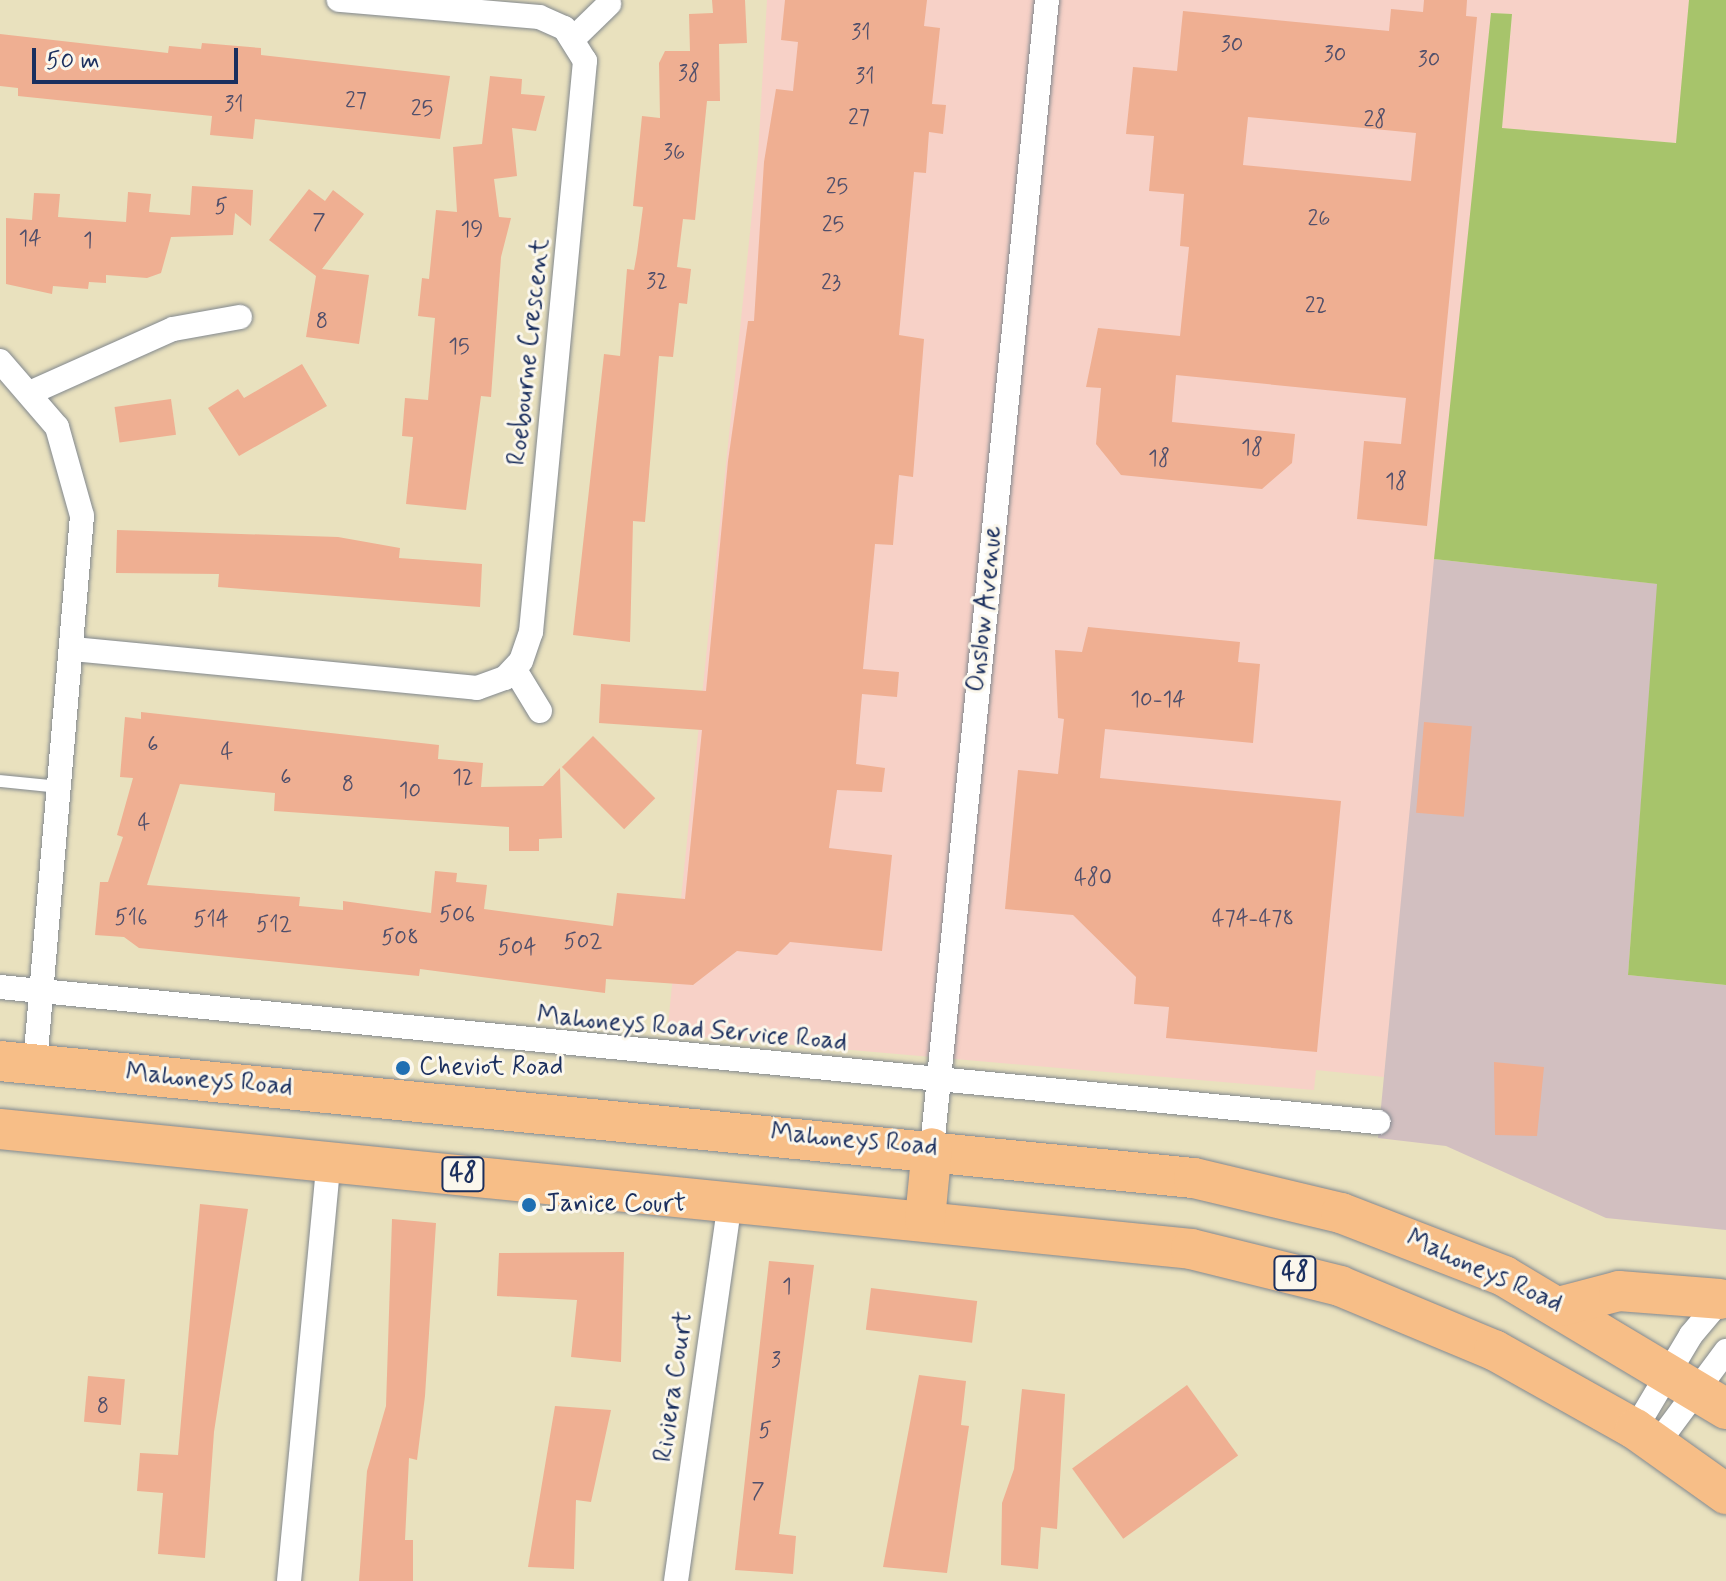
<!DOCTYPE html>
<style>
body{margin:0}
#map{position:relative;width:1726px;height:1581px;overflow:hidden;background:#e9e1be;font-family:Mynerve,sans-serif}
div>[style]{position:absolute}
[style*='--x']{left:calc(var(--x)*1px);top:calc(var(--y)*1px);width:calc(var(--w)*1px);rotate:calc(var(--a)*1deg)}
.built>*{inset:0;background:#f7d1c7}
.industrial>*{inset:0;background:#d2bfc0}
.green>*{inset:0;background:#a7c46b}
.building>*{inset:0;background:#efaf92;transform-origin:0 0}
.roads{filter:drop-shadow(0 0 2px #82888e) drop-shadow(0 0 2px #82888e)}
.service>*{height:12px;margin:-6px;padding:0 6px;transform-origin:6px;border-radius:6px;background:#fff}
.minor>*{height:24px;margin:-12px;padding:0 12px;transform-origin:12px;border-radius:12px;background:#fff}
.primary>*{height:40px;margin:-20px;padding:0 20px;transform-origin:20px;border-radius:20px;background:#f7be87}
.dots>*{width:22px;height:22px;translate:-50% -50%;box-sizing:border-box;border:4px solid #fbf7ec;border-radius:50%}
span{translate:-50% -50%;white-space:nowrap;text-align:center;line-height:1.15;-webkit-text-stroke:6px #fbf7ec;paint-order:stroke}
.number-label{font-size:22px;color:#504f6b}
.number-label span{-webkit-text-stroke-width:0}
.shield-label span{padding:2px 6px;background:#fbf7ec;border:2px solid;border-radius:6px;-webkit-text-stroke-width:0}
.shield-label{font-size:24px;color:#1b2f5e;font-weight:700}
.street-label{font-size:26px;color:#1b2f5e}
.poi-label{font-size:26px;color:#1b2f5e}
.left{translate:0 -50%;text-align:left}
.scale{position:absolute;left:32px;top:48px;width:206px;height:36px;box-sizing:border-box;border:4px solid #1b2f5e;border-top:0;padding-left:10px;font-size:24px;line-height:28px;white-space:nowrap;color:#1b2f5e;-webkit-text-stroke:6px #fbf7ec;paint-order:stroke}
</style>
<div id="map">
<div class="built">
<i style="clip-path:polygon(767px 0,1689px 0,1677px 143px,1502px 128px,1512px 14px,1491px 13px,1384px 1077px,1316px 1070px,1314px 1090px,667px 1034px,758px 155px)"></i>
</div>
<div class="industrial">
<i style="clip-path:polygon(1434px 559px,1658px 584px,1628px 975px,1726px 985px,1726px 1230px,1606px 1218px,1446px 1146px,1378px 1138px)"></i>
</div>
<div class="green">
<i style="clip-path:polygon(1689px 0,1726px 0,1726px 985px,1628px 975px,1657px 584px,1434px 559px,1491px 13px,1512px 14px,1502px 128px,1676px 143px)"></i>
</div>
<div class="building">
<i style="clip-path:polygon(712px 0,745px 0,747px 43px,719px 44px,720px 101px,707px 101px,695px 220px,683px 219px,677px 267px,691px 269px,687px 304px,679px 303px,673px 357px,659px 356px,645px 522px,633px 521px,630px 642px,573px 635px,604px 354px,620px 356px,627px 269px,634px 270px,637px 253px,643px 207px,633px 206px,642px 116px,660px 118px,659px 63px,665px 51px,690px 51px,689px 14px,713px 13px)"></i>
<i style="clip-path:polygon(785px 0,927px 0,924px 26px,940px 28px,932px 104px,946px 105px,943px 134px,929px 132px,926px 173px,914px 172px,899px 335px,924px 339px,913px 477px,899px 475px,893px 545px,875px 544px,863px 669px,899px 672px,897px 697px,862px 694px,856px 764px,885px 768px,882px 792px,837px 790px,829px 848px,892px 855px,882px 951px,790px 942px,777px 955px,737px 951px,693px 985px,606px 979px,605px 993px,420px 969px,419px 976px,139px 948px,124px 937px,95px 935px,100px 882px,108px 882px,123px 837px,117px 835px,133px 778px,120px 777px,125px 717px,141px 719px,141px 712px,439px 745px,438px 759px,483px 763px,481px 787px,543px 786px,560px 768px,562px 838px,539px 839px,539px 851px,509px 851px,509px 827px,274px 811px,275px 793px,180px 784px,147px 885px,300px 897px,299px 906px,343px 910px,343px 901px,431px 913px,435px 871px,457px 873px,456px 882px,487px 885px,484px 909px,613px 926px,617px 893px,685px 899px,702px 730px,599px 723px,601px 684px,706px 691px,728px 461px,748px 321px,754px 321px,764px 162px,776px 89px,793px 91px,798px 42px,781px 40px)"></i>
<i style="clip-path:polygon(evenodd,1424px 0,1467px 0,1466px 16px,1477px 17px,1427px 526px,1357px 519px,1364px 441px,1401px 444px,1406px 398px,1176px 375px,1172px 422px,1295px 434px,1292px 463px,1262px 489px,1121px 475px,1096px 444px,1101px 388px,1086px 387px,1098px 328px,1180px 336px,1189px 247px,1180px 246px,1184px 194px,1149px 191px,1154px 136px,1126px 134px,1133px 67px,1177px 71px,1183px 11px,1389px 31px,1391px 9px,1423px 12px,1424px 0,1248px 117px,1416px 133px,1411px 181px,1243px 165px,1248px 117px)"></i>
<i style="clip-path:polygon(0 34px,168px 53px,169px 46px,201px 49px,202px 43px,261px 48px,261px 55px,450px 76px,440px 139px,255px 119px,253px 139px,210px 135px,212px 116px,18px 96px,18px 88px,0 86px)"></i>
<i style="clip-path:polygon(490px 76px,522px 79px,521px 94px,545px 96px,536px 131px,512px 128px,517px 176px,494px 179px,499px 217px,511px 218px,501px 257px,491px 397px,481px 396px,466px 510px,406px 504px,413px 437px,402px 436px,405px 398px,428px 400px,435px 318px,418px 316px,422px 278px,429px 279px,436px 210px,457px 212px,453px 147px,482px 144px)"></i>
<i style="clip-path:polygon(192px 186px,253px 190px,251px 226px,235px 213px,233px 235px,171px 237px,161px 273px,147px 278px,106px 275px,106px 283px,89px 282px,88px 289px,53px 286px,52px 294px,6px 284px,6px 218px,32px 220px,34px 193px,60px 194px,58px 217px,126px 222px,128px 192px,151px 194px,149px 212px,190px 215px)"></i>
<i style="clip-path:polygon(309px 189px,325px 201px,333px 190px,364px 214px,322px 269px,369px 275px,359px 344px,306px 337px,316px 276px,269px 240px)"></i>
<i style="clip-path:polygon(302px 364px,327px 406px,239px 456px,208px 408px,238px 389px,244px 398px)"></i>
<i style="left:171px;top:399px;width:36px;height:57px;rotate:82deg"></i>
<i style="clip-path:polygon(117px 530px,338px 537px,400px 548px,399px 558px,482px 564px,480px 607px,218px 587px,219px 574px,116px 573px)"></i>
<i style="clip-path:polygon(1088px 627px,1240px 642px,1238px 662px,1260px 664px,1253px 743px,1105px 729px,1100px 778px,1341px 801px,1317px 1052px,1166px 1038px,1169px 1007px,1134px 1004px,1136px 977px,1073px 915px,1005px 909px,1018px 770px,1058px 774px,1064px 719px,1058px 718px,1055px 650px,1082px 652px)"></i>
<i style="left:1424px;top:722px;width:48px;height:91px;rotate:5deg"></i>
<i style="left:593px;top:736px;width:88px;height:44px;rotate:45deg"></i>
<i style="clip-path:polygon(1494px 1062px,1544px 1067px,1537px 1136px,1495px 1135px)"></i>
<i style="clip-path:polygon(200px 1204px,248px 1209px,214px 1432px,205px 1558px,158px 1554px,163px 1493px,137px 1491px,140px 1453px,178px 1455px)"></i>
<i style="clip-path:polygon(392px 1219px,436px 1223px,425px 1396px,417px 1460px,409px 1458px,405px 1540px,413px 1540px,413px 1581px,359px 1581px,367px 1471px,386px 1406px)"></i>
<i style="clip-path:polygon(624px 1252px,621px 1362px,571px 1357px,577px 1300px,497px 1296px,499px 1253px)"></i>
<i style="clip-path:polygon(769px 1261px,814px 1265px,779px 1534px,796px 1536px,793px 1574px,735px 1570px)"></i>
<i style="left:871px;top:1288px;width:107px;height:42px;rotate:7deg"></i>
<i style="clip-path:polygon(919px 1375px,966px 1381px,961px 1425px,969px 1426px,947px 1573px,883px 1567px)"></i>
<i style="left:88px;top:1376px;width:37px;height:46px;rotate:5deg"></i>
<i style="left:1187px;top:1385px;width:87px;height:142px;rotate:54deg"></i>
<i style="clip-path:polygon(1022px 1389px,1065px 1394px,1057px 1529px,1041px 1527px,1038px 1569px,1001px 1565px,1002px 1503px,1014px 1469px)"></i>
<i style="clip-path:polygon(555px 1406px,611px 1410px,591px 1502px,576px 1500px,574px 1569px,528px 1567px)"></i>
</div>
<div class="roads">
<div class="service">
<i style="--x:0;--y:781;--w:59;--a:5.8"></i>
</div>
<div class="minor">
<i style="--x:574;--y:38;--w:49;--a:-44.2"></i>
<i style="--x:0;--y:361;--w:87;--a:49.2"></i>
<i style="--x:57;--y:427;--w:92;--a:74.3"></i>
<i style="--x:82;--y:516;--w:550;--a:94.9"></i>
<i style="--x:32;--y:392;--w:154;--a:-24.1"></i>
<i style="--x:173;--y:329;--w:68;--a:-10.2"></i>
<i style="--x:73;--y:649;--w:406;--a:5.5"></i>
<i style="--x:477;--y:688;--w:30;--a:-20"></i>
<i style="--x:505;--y:678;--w:23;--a:-47"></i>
<i style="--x:521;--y:661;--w:31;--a:-71"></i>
<i style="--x:531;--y:632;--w:574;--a:-84.6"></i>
<i style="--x:585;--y:61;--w:39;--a:-122"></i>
<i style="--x:564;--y:28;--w:27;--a:-156"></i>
<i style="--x:539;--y:17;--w:201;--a:-175.1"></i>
<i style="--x:515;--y:670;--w:48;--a:58.6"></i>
<i style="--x:0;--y:987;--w:1385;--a:5.6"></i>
<i style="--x:932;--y:1148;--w:1154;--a:-84.28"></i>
<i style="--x:1635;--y:1429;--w:109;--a:-59.2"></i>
<i style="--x:1691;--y:1335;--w:51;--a:-49.8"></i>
<i style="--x:1657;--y:1444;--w:116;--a:-53.4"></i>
<i style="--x:289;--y:1581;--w:422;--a:-84.6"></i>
<i style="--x:676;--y:1581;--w:385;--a:-81.9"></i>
</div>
<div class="primary">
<i style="--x:0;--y:1061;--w:1200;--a:5.6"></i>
<i style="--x:1194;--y:1178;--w:151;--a:13.4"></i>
<i style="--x:1341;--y:1213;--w:175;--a:21.1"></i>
<i style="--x:1504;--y:1276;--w:259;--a:30.9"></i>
<i style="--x:0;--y:1129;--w:1197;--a:5.75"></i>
<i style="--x:1191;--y:1249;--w:154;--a:13.9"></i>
<i style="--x:1340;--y:1286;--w:167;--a:22.6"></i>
<i style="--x:1494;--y:1350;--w:162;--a:29.3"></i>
<i style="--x:1635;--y:1429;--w:112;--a:35.5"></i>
<i style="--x:925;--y:1219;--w:71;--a:-84.4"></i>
<i style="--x:1562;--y:1306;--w:59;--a:-14.7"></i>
<i style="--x:1619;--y:1291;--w:101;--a:4.5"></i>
</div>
</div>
<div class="dots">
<i style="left:403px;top:1068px;background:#1f6fb2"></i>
<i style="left:529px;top:1205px;background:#1f6fb2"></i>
</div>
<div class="number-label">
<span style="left:861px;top:34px">31</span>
<span style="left:1232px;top:46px">30</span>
<span style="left:1335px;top:56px">30</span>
<span style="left:1429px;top:61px">30</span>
<span style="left:689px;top:75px">38</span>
<span style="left:865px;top:78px">31</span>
<span style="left:356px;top:102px">27</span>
<span style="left:234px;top:106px">31</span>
<span style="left:422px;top:110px">25</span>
<span style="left:859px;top:119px">27</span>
<span style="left:1375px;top:121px">28</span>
<span style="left:674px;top:154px">36</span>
<span style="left:837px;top:188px">25</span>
<span style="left:221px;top:208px">5</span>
<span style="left:1319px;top:220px">26</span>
<span style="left:319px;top:224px">7</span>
<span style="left:833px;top:226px">25</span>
<span style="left:472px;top:231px">19</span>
<span style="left:30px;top:240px">14</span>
<span style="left:88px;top:242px">1</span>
<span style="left:657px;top:283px">32</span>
<span style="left:831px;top:284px">23</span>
<span style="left:1316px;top:307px">22</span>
<span style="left:322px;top:323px">8</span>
<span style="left:459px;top:348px">15</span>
<span style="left:1252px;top:449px">18</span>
<span style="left:1159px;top:460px">18</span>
<span style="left:1396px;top:483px">18</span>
<span style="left:1158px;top:701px">10-14</span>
<span style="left:153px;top:746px">6</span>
<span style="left:227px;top:753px">4</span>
<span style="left:286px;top:779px">6</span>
<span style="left:463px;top:779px">12</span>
<span style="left:348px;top:786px">8</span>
<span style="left:410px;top:792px">10</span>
<span style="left:144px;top:824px">4</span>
<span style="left:1093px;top:879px">480</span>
<span style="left:457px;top:916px">506</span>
<span style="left:131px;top:919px">516</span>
<span style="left:1253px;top:920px">474-478</span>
<span style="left:211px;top:921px">514</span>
<span style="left:274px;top:926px">512</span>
<span style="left:400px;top:939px">508</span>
<span style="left:583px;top:943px">502</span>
<span style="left:517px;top:949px">504</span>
<span style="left:787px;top:1288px">1</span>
<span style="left:776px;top:1362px">3</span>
<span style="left:103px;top:1408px">8</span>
<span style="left:765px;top:1432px">5</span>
<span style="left:758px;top:1493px">7</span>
</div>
<div class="shield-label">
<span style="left:463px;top:1174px">48</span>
<span style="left:1295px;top:1273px">48</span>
</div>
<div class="street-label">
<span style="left:530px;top:352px;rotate:-84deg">Roebourne Crescent</span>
<span style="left:986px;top:609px;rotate:-84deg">Onslow Avenue</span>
<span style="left:692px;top:1030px;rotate:5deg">Mahoneys Road Service Road</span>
<span style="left:209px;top:1081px;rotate:5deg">Mahoneys Road</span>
<span style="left:854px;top:1141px;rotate:5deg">Mahoneys Road</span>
<span style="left:1484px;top:1272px;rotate:24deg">Mahoneys Road</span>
<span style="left:675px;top:1387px;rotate:-82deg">Riviera Court</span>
</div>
<div class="poi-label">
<span class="left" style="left:419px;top:1068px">Cheviot Road</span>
<span class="left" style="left:545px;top:1205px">Janice Court</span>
</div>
<div class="scale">50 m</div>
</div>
